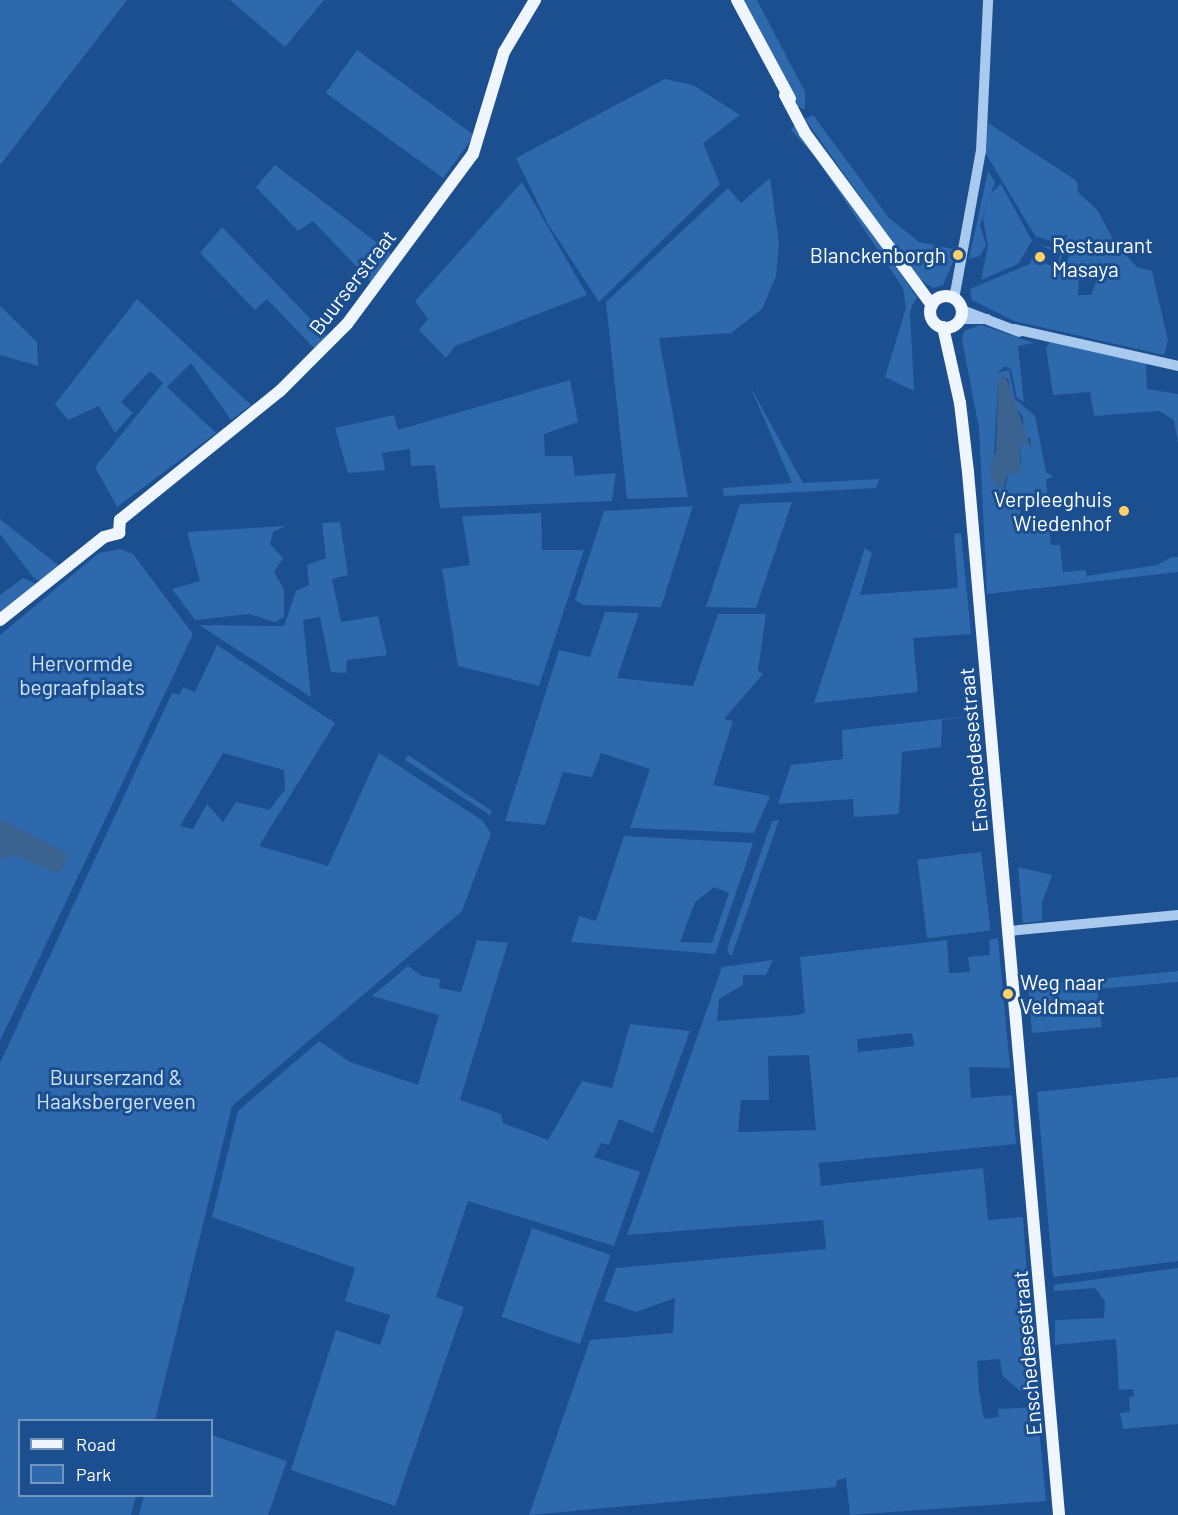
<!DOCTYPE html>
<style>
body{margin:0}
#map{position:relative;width:1178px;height:1515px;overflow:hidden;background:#1b4f8f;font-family:Barlow,sans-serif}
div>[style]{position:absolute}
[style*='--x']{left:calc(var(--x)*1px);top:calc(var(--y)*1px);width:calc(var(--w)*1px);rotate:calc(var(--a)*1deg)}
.green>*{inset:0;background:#2e69ad;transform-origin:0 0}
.water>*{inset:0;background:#3c6290}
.minor>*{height:10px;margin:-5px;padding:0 5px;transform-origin:5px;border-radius:5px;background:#a9c9ee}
.major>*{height:12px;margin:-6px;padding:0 6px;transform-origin:6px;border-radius:6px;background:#f0f6ff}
.major>.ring{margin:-6px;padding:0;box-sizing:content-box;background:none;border:12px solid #f0f6ff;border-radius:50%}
.dots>*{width:16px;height:16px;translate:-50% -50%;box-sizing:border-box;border:3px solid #1b4f8f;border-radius:50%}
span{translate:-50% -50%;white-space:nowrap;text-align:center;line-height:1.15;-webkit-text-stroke:6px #1b4f8f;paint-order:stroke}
.poi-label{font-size:21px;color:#fff}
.left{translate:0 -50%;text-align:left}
.right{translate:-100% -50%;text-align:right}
.street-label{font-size:21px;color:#fff}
.park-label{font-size:21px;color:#cfe3fa}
.legend{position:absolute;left:18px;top:1419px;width:195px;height:78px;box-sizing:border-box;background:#1b4f8f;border:2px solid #7695bc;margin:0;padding:8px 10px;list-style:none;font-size:18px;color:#fff}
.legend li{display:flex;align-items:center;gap:12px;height:30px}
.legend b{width:30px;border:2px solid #7695bc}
</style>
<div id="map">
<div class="green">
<i style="clip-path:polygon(0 0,127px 0,0 165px)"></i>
<i style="clip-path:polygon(230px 0,324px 0,285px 47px)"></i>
<i style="clip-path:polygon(741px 0,757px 0,805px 92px,805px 109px,798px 107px)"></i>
<i style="left:357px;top:50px;width:145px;height:53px;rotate:36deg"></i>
<i style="clip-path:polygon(665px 79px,693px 85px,740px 115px,703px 143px,720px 184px,599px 302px,548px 224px,516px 158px)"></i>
<i style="clip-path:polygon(813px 115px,889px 218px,919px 242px,958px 250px,943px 285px,933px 288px,918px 278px,805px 119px)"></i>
<i style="clip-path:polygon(988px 123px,1077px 181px,1078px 192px,1098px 211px,1116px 245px,1137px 267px,1152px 271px,1168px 341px,1164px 355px,1014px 321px,972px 300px,970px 289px,1030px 264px,1032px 258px,1057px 268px,1060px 254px,1038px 244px,1064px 251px,1054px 277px,1062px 271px,1079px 278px,1078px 295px,1091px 295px,1097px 280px,1083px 269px,1080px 273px,1064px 267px,1073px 248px,1064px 244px,1067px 234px,1055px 242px,1035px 236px,986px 154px)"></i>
<i style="clip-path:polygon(795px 124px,917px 297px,910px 310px,914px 391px,885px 377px,906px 308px,903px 288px,817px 159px,791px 130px)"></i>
<i style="clip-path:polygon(275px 165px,392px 254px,371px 282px,313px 221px,298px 231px,256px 187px)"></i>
<i style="clip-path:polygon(988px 171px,995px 182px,980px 225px,986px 245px,980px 256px,969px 259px)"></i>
<i style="clip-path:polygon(770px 178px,779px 243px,776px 276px,762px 309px,731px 333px,659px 338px,688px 497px,627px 499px,606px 302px,728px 188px,741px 203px)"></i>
<i style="clip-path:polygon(522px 182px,587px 295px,455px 346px,446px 358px,419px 330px,428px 319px,415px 301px)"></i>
<i style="clip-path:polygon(1001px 184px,1032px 241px,1018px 264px,981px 280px,988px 246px,983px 219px,990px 194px)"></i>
<i style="clip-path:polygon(222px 227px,326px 335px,315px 349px,267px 299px,255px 310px,200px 253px)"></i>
<i style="clip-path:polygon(137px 299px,251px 405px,231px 420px,191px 363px,167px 387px,216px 433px,117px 507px,95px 467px,163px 383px,150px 371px,121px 402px,133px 413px,115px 433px,99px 406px,68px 420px,55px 404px)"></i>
<i style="clip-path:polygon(0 306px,37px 342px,38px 366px,0 355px)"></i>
<i style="clip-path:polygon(evenodd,981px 325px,1034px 343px,1018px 346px,1024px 402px,1017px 398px,1011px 369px,1005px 366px,997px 373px,1009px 370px,1015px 399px,1035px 416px,1046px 472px,1054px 477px,1046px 479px,1048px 500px,1020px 504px,1022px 528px,1049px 525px,1051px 545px,1060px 545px,1063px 572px,1085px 570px,1087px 576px,1157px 565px,1172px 557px,1178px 557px,1178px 572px,987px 594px,979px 428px,962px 340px,964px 331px,981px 325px,1008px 378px,1013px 404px,1023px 417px,1024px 438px,1030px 438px,1031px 447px,1020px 442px,1021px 465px,1009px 472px,1005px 489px,994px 454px,998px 382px,1008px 378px)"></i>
<i style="clip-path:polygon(1050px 342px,1146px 363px,1147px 389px,1178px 394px,1178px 444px,1174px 420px,1159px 411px,1094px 416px,1090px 392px,1053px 395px,1046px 348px)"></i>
<i style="clip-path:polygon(570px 380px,578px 422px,544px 434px,545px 456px,572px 456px,575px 476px,616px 473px,612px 501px,440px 508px,435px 465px,411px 466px,410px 449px,382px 453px,385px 470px,348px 473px,335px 428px,394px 415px,398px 430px)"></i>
<i style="clip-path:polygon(749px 384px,803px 483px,879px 479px,876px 488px,724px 496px,723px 488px,792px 483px)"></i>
<i style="clip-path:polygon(792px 502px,756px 608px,706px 607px,740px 504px)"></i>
<i style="clip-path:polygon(693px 506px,661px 607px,583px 605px,575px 600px,604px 511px)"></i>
<i style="clip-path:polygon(541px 513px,542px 550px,584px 550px,539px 686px,458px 666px,442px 569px,470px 565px,462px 516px)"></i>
<i style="clip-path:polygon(0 519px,59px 566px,40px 581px,33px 577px,0 534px)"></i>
<i style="clip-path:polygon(340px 522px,348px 575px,332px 579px,341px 622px,378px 616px,387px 655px,347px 660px,346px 673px,331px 672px,320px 617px,303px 620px,311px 697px,199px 625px,284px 626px,296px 591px,309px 585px,307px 565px,326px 558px,322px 523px)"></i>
<i style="clip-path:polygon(286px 526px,273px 532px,270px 544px,283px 558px,274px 572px,284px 589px,284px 617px,275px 622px,249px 614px,195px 620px,172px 589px,200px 581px,187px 532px)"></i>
<i style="clip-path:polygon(961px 533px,971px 634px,913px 638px,918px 692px,814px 703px,865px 548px,872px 553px,860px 595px,958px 588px,954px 534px)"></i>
<i style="clip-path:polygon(120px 549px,133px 554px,193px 634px,0 1041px,0 635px,99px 553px)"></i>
<i style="clip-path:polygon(23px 578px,36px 584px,0 614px,0 595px)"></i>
<i style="clip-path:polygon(605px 612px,639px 613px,617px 678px,693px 686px,718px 614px,766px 614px,758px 671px,763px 674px,724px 719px,733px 721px,713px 785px,770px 796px,754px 833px,630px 828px,650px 769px,601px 753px,592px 777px,563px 772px,545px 825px,505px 821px,559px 650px,590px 657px)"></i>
<i style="clip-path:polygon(evenodd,217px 645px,335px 723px,259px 846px,328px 866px,379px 753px,483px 821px,491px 834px,462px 911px,232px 1106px,155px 1420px,20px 1420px,20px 1496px,136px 1496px,131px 1515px,0 1515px,0 1063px,172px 693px,179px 695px,183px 687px,195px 692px,217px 645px,223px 753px,284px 770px,285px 790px,269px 810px,236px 802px,223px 822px,207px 804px,193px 829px,180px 826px,223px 753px)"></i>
<i style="clip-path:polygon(978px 715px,942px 720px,941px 747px,902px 752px,899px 814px,854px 817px,853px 799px,778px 804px,791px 765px,843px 759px,842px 730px)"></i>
<i style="clip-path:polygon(408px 755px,492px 811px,490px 815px,405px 760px)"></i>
<i style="clip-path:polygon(779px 820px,732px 955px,730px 955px,727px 949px,772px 821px)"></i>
<i style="clip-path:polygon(evenodd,624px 836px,753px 843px,715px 954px,571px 942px,579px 916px,596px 921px,624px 836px,714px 887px,729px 893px,712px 943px,680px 942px,695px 902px,714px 887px)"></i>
<i style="left:981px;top:852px;width:79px;height:64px;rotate:83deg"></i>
<i style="clip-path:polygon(1018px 867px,1052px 875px,1042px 903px,1042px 921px,1023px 923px)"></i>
<i style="clip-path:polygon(evenodd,998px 938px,1010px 1068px,969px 1067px,971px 1098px,1012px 1095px,1016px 1144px,819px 1163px,821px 1186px,983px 1168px,988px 1220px,1023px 1217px,1035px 1390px,1020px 1391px,1002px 1375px,1000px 1359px,977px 1361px,979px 1391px,984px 1419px,999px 1417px,998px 1409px,1037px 1407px,1046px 1501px,850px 1515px,846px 1478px,837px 1480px,836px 1487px,529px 1515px,590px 1340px,673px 1333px,675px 1298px,636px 1312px,604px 1301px,616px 1268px,826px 1249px,823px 1220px,627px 1235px,722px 967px,773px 960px,766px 975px,743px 975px,743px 985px,719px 999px,717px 1021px,797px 1015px,805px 1013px,800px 957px,947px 940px,949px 973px,970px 972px,968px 957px,990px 955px,989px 940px,998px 938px,912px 1033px,914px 1046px,858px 1052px,857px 1039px,912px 1033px,998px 938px,809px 1055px,816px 1130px,738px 1132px,741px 1100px,769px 1100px,768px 1056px,809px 1055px)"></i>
<i style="clip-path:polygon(477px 940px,508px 943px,460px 1100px,501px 1114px,503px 1123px,548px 1140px,582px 1081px,612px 1088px,630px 1024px,690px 1031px,653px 1133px,619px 1119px,609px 1145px,601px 1143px,594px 1157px,640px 1172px,614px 1246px,468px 1201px,436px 1297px,464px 1307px,395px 1506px,291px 1470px,336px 1330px,380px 1345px,390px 1315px,345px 1301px,355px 1268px,212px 1217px,238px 1111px,319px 1041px,350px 1062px,418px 1085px,439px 1015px,372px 996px,408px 966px,422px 976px,440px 979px,439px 988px,461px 992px)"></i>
<i style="clip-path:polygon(1178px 971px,1178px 982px,1097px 989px,1102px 1027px,1032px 1033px,1028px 986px)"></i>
<i style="clip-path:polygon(1178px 1077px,1178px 1261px,1053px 1277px,1037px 1092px)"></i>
<i style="left:532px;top:1228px;width:83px;height:94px;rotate:19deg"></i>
<i style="clip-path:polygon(1178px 1268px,1178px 1424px,1123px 1429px,1120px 1413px,1130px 1412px,1129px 1397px,1134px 1396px,1133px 1389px,1119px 1390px,1116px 1339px,1055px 1345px,1055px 1320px,1104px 1318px,1105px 1301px,1095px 1288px,1054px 1291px,1054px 1285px)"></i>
<i style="clip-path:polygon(212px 1435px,287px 1461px,268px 1515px,139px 1515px,144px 1496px,212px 1496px)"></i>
</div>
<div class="water">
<i style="clip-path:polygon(1004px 372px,1031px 448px,1020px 442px,1020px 474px,1009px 472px,1002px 490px,991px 480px,990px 465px,996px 451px,998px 382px)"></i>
<i style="clip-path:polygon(0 819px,69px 854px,59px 874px,12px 854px,0 862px)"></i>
</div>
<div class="minor">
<i style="--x:954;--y:299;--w:150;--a:-79.7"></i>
<i style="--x:981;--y:151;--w:151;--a:-87.3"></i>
<i style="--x:962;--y:310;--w:61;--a:21.1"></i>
<i style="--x:960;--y:319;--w:27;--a:0"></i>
<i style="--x:1014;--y:329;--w:168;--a:12.7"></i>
<i style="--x:1009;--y:931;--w:170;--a:-5.4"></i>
</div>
<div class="major">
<i style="--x:737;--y:0;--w:112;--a:61.8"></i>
<i style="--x:785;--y:95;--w:43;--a:62.2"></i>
<i style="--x:805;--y:133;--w:214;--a:53.6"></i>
<i class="ring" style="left:930px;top:296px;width:20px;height:20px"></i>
<i style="--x:943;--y:327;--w:78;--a:77.4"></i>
<i style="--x:960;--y:403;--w:69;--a:83.4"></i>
<i style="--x:968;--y:472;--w:1047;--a:85.01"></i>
<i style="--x:0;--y:620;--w:133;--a:-38.6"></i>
<i style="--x:104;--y:537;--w:16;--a:-15"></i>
<i style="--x:119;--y:533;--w:13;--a:-86"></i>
<i style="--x:120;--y:520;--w:206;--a:-38.9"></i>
<i style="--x:280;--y:391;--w:95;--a:-45"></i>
<i style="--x:347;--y:324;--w:212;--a:-53.5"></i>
<i style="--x:473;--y:154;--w:107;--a:-73.1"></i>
<i style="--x:504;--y:52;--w:61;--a:-59.2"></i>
</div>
<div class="dots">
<i style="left:958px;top:255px;background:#ffd166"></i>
<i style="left:1040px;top:257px;background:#ffd166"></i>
<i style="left:1124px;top:511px;background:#ffd166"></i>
<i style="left:1008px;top:994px;background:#ffd166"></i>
</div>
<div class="poi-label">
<span class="left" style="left:1052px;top:257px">Restaurant<br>Masaya</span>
<span class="right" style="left:946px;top:255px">Blanckenborgh</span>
<span class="right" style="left:1112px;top:511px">Verpleeghuis<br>Wiedenhof</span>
<span class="left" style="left:1020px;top:994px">Weg naar<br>Veldmaat</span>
</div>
<div class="street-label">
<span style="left:352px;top:282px;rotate:-52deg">Buurserstraat</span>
<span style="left:973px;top:750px;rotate:-95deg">Enschedesestraat</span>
<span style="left:1027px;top:1353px;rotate:-95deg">Enschedesestraat</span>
</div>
<div class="park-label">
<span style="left:82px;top:675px">Hervormde<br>begraafplaats</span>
<span style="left:116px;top:1089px">Buurserzand &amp;<br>Haaksbergerveen</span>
</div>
<ul class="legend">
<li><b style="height:8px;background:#f0f6ff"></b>Road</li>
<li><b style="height:16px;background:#2e69ad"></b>Park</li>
</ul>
</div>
